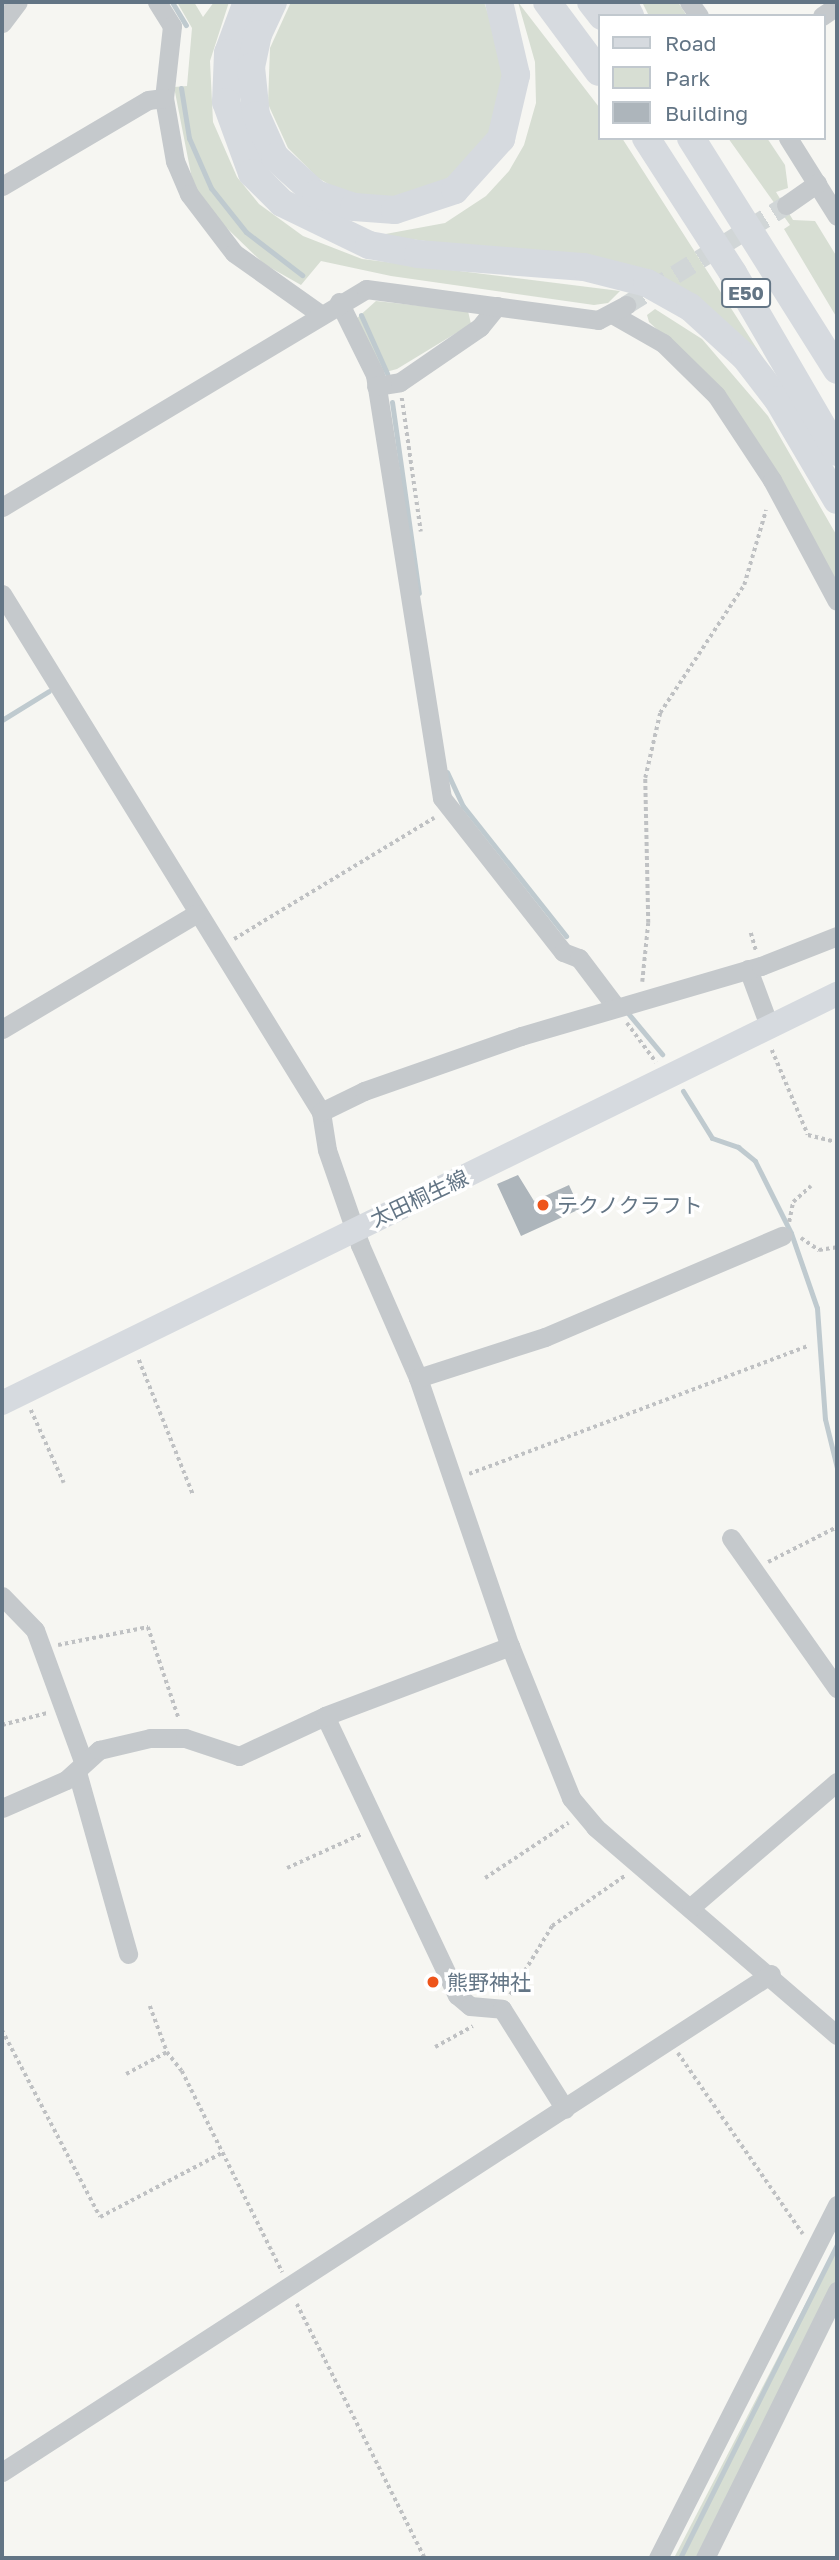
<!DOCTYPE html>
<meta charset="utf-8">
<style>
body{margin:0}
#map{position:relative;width:839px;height:2560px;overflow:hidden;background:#f6f6f2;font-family:"Golos Text","Noto Sans JP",sans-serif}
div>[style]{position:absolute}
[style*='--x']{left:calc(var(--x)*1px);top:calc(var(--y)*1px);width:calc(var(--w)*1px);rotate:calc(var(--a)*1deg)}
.green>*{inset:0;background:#d7ded3}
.stream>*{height:5px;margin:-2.5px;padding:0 2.5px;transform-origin:2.5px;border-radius:2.5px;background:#bfcacf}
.building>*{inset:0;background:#adb5bb}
.minor-tunnel>*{height:19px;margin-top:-9.5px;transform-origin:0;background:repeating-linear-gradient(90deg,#d1d6d7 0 19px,transparent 0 29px)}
.path>*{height:3.5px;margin-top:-1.75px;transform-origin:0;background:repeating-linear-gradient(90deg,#bfc1c3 0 3.5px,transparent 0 7px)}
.minor>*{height:19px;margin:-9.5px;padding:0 9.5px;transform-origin:9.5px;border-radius:9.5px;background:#c5c9cc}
.major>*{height:24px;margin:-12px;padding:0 12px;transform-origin:12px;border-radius:12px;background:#d6dadf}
.highway>*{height:28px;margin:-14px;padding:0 14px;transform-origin:14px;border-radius:14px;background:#d6dadf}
.dots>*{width:19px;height:19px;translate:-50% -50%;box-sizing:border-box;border:4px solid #fff;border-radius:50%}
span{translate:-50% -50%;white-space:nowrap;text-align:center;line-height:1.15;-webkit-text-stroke:7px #fff;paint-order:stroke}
.shield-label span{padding:2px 5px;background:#fff;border:2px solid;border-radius:5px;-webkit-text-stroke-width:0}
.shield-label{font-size:19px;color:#637585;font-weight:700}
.street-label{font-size:21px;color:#637585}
.poi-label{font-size:21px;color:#637585}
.left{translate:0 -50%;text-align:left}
.frame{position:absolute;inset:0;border:4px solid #637585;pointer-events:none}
.legend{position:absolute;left:598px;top:14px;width:228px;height:126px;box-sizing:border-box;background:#fff;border:2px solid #c1c8ce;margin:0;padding:9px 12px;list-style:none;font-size:21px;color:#637585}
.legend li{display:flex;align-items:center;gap:14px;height:35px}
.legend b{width:35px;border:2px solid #c1c8ce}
</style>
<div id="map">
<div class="green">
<i style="clip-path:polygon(177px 2px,194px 2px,203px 17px,214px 2px,229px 2px,210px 61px,213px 122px,237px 177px,259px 204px,303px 236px,362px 259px,620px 291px,608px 303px,594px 305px,391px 276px,321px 261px,301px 285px,264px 264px,206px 208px,192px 179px,174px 87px,187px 86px,192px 28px)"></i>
<i style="clip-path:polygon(291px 2px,484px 2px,506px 66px,492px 134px,455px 177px,389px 201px,337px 189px,318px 178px,288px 148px,268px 104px,270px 48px)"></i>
<i style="clip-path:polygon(518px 2px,599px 107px,599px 138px,622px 138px,768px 366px,691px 299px,456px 245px,380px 235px,445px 223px,486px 196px,509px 171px,524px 145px,536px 103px,535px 62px)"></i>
<i style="clip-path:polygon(642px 2px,678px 2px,687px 16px,649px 16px)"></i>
<i style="clip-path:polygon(728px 138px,767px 138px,785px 165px,788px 188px,776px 192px,793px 220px,815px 221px,837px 257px,837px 318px,784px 229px,790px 225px)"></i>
<i style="clip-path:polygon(376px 301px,468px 311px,471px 324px,397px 369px,382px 373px,356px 319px)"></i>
<i style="clip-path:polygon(655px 309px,702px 339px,768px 416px,837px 536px,837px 586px,719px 386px,649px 322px,647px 315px)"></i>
<i style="clip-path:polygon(837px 2243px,837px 2281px,700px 2558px,674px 2558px)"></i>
</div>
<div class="stream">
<i style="--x:172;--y:2;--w:27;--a:59"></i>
<i style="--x:2;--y:3;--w:1;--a:-45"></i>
<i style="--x:181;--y:88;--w:51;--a:80.9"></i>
<i style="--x:189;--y:138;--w:55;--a:66.3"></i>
<i style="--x:211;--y:188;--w:56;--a:51.5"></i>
<i style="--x:246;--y:232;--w:71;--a:37.5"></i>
<i style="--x:361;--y:315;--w:64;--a:65.9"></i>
<i style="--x:392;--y:402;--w:193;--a:82"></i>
<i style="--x:2;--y:720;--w:55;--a:-31.7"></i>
<i style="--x:447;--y:772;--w:38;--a:65"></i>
<i style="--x:463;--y:806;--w:166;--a:51.6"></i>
<i style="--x:627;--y:1012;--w:55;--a:50.2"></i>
<i style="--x:683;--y:1091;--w:55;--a:58.3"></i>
<i style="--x:712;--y:1138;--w:28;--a:19"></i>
<i style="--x:738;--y:1147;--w:22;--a:39"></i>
<i style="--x:755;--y:1161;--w:80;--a:63.4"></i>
<i style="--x:791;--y:1233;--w:79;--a:70.9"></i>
<i style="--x:817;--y:1308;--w:111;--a:85.9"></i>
<i style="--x:825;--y:1419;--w:50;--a:76.2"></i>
<i style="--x:680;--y:2558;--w:350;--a:-63.4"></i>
</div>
<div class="building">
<i style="clip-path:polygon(518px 1175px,534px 1201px,569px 1185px,580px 1209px,521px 1236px,497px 1184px)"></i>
</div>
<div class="minor-tunnel">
<i style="--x:626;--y:305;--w:189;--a:-32"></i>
</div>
<div class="path">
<i style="--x:402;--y:398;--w:135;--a:81.9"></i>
<i style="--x:751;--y:933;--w:18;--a:74"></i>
<i style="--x:234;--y:939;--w:234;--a:-31.2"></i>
<i style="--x:642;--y:982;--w:59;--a:-84.2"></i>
<i style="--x:648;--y:923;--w:145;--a:-91.2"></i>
<i style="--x:645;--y:778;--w:67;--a:-77"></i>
<i style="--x:660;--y:713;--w:153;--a:-56.7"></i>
<i style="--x:744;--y:585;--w:78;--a:-73.7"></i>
<i style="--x:627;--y:1023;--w:49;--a:53.4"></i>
<i style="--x:772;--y:1050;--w:92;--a:67"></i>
<i style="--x:808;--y:1135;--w:30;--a:14"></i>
<i style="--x:789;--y:1222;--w:20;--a:-79"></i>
<i style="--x:793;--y:1202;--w:24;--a:-42"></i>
<i style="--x:801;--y:1238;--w:22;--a:34"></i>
<i style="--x:819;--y:1250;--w:18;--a:-9"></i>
<i style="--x:139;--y:1360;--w:144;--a:68.1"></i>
<i style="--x:31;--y:1410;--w:80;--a:65.7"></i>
<i style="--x:469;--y:1474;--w:361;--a:-20.7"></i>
<i style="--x:768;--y:1562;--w:77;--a:-26.9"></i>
<i style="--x:58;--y:1645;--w:92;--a:-11.3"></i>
<i style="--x:148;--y:1627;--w:97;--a:71.4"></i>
<i style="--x:2;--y:1725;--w:47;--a:-14.9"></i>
<i style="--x:287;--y:1868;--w:82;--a:-24.4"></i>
<i style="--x:485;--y:1878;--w:100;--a:-33.5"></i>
<i style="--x:510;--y:1995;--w:81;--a:-58.7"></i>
<i style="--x:552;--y:1926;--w:90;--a:-34.6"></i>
<i style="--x:150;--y:2006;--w:49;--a:69.7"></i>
<i style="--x:167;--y:2052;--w:24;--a:52"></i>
<i style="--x:182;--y:2071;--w:225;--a:63.5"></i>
<i style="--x:2;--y:2030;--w:211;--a:62.3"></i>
<i style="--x:100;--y:2217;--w:140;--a:-27.7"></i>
<i style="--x:435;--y:2047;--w:43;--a:-28.9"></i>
<i style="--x:678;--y:2053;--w:220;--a:55.4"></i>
<i style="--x:126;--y:2074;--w:47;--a:-28.2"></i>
<i style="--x:297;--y:2304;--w:284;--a:63.3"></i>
</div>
<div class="minor">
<i style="--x:157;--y:2;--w:28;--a:58"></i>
<i style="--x:172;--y:26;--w:72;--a:96.3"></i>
<i style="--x:164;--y:98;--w:64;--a:80.1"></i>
<i style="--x:175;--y:161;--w:36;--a:67"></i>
<i style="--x:189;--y:194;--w:74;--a:52.7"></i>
<i style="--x:234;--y:253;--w:105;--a:35.3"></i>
<i style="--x:689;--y:2;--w:17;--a:54"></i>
<i style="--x:822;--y:16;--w:18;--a:-34"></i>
<i style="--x:2;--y:23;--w:26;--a:-53"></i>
<i style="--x:788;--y:138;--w:92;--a:57.9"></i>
<i style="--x:2;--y:186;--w:169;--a:-30.5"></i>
<i style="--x:148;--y:100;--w:16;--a:-7"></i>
<i style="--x:786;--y:205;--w:38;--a:-35"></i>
<i style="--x:339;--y:302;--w:81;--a:63.7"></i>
<i style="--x:375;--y:375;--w:428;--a:81"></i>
<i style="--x:442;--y:798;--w:196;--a:51.8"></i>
<i style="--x:563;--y:952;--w:17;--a:21"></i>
<i style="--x:579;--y:958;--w:61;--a:52.9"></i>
<i style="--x:612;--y:314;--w:59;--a:29.6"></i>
<i style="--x:663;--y:343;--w:74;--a:44.5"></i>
<i style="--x:716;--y:395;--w:102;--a:56.6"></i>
<i style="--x:772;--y:480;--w:137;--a:61.8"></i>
<i style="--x:376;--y:386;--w:24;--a:-9"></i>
<i style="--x:400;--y:382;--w:97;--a:-34.5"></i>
<i style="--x:480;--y:327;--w:27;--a:-51"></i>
<i style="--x:2;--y:507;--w:424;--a:-30.9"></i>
<i style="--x:366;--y:289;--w:234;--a:7.6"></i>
<i style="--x:598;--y:320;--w:32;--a:-28"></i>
<i style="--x:2;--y:594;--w:608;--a:58.37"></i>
<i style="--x:321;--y:1112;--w:38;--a:81"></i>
<i style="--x:327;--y:1150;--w:101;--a:70.8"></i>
<i style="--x:360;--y:1245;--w:145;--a:66.4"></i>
<i style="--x:418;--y:1378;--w:283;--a:71.1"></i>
<i style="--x:510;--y:1646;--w:164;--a:68.1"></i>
<i style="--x:571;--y:1798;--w:38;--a:50"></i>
<i style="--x:595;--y:1827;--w:319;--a:40.7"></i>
<i style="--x:748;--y:969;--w:63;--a:69.6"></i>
<i style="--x:2;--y:1029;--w:226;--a:-30.7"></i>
<i style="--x:321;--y:1112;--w:48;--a:-26"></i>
<i style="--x:364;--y:1091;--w:166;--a:-19.3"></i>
<i style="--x:521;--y:1036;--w:250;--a:-16.3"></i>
<i style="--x:761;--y:966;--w:82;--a:-21.5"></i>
<i style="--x:418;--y:1378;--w:133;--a:-17.9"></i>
<i style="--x:545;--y:1337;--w:258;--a:-23.1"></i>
<i style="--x:731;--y:1538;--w:184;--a:54.8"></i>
<i style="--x:2;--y:1596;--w:47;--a:45.9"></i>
<i style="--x:35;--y:1630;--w:140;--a:69.9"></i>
<i style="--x:325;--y:1716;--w:309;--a:64.7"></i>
<i style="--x:457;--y:1995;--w:17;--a:40"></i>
<i style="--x:470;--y:2006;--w:32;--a:5"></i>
<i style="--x:502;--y:2009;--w:118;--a:57.8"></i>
<i style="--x:77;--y:1772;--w:189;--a:74.3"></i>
<i style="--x:2;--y:1808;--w:70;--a:-23.6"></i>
<i style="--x:66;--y:1780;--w:45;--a:-42.3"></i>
<i style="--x:99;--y:1750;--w:52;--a:-13.2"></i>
<i style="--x:150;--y:1738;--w:35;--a:0"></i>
<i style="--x:185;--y:1738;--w:57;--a:18.4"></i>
<i style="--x:239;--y:1756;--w:95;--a:-24.9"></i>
<i style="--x:325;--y:1716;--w:198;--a:-20.7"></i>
<i style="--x:691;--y:1907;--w:192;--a:-40.6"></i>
<i style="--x:2;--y:2472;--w:916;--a:-32.93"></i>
<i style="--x:658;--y:2558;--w:396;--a:-63.1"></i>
<i style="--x:705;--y:2558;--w:298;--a:-63.7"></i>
</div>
<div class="major">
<i style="--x:2;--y:1403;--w:930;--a:-26.1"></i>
</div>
<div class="highway">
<i style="--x:247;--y:2;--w:54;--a:110.4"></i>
<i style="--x:228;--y:53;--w:49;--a:92.3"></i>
<i style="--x:226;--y:102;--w:76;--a:69.9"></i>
<i style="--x:252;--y:173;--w:42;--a:45"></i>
<i style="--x:282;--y:203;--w:97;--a:25.8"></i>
<i style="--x:369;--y:245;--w:50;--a:10.4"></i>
<i style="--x:418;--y:254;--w:167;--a:4.5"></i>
<i style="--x:584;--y:267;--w:65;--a:14.3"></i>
<i style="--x:647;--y:283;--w:49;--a:29.2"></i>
<i style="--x:690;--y:307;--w:74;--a:42.3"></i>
<i style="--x:745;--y:357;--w:54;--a:52.5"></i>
<i style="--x:778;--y:400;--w:116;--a:59.5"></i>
<i style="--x:273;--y:2;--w:35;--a:115"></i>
<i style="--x:258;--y:34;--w:34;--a:102"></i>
<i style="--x:251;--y:67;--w:48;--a:84.1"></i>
<i style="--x:256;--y:115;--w:46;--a:65.7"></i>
<i style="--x:275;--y:157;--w:55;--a:42.1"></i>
<i style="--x:316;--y:194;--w:40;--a:18.9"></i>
<i style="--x:354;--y:207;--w:41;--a:4.2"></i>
<i style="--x:395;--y:210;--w:63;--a:-18.4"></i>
<i style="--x:455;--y:190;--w:69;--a:-48"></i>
<i style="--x:501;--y:139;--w:66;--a:-76.8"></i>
<i style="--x:516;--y:75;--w:75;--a:-103.1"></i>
<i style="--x:547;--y:2;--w:87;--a:53.4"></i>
<i style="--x:591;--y:2;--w:18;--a:52"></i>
<i style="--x:623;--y:2;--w:16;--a:63"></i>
<i style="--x:646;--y:138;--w:161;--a:57.2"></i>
<i style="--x:733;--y:273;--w:207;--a:59.8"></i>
<i style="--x:691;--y:138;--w:274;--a:57.8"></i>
</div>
<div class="dots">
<i style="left:543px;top:1205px;background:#ee541a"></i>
<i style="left:433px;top:1982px;background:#ee541a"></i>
</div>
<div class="shield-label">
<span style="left:746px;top:293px">E50</span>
</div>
<div class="street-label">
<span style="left:419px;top:1198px;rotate:-25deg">太田桐生線</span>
</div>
<div class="poi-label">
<span class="left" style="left:557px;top:1205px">テクノクラフト</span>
<span class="left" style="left:447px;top:1982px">熊野神社</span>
</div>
<div class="frame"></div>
<ul class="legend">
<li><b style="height:9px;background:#d6dadf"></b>Road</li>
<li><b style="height:19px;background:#d7ded3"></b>Park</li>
<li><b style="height:19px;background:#adb5bb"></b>Building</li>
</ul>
</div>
